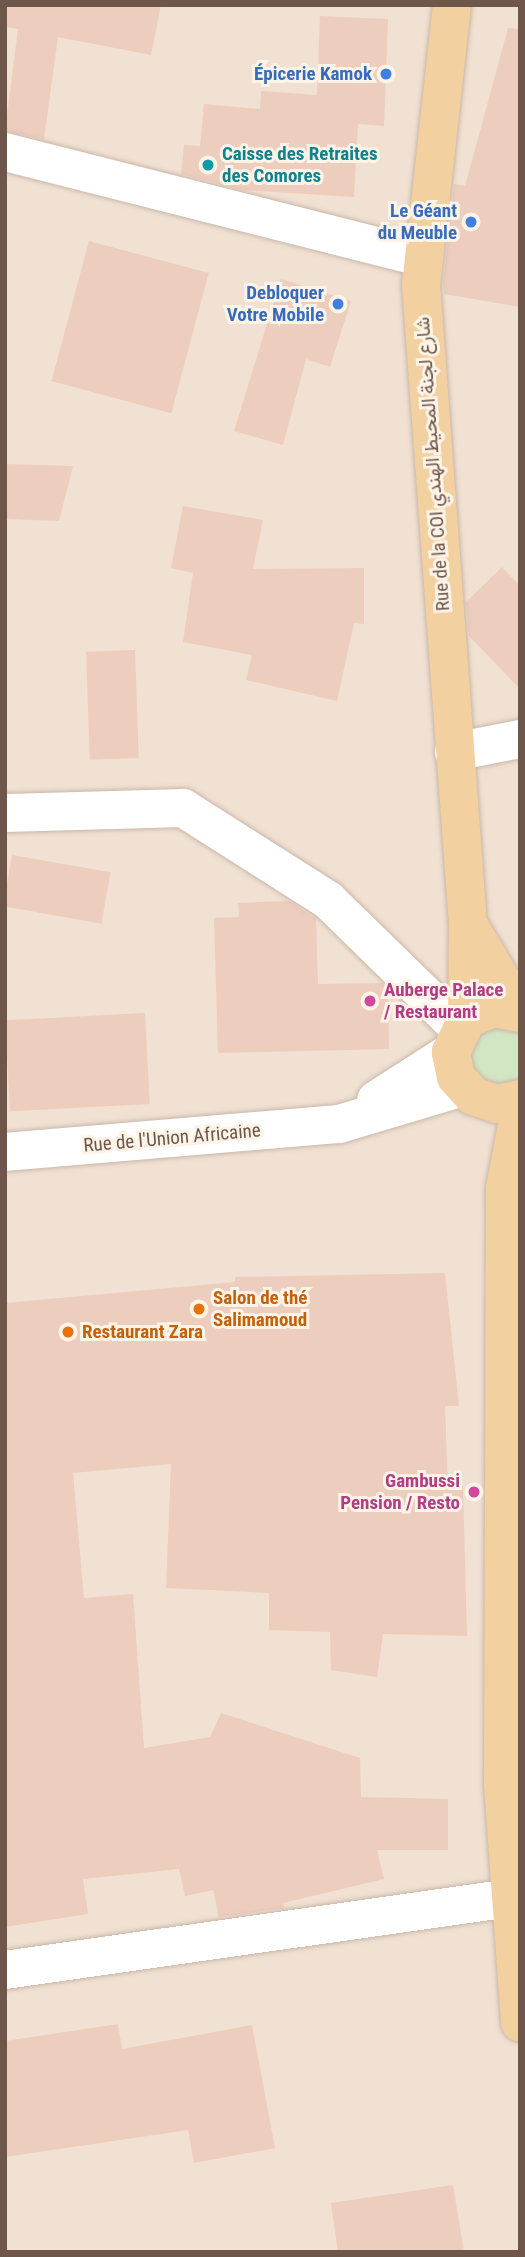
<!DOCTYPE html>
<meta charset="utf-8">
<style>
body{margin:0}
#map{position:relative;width:525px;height:2257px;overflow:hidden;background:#faf0e2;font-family:"Roboto Condensed",Vazirmatn,sans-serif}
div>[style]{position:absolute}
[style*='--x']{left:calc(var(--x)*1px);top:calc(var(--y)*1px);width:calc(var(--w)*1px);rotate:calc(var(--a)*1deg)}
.residential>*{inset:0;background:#f1e1d2;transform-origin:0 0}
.green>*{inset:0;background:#d3e6c3}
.building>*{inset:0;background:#edcdbd;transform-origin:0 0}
.roads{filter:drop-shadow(0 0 2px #c9b7aa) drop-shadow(0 0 2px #c9b7aa)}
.minor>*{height:38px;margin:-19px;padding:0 19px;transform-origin:19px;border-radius:19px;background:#fff}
.major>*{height:38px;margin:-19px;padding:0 19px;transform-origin:19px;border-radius:19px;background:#f3d0a0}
.dots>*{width:19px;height:19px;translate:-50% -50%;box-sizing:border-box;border:4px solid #fdf4e8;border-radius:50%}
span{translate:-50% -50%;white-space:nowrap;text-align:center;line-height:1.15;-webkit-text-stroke:6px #fdf4e8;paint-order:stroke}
.shop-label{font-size:19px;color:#366cbe;font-weight:700}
.right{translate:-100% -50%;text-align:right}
.culture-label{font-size:19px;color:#0d838f;font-weight:700}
.left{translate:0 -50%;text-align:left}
.street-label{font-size:19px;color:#6f564b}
.hotel-label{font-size:19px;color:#b23c85;font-weight:700}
.food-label{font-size:19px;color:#c56008;font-weight:700}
.frame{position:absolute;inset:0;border:7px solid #6f564b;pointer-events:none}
</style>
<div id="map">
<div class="residential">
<i style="left:5px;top:5px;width:515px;height:2247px"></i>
</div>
<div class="green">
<i style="clip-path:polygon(520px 1026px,520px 1085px,477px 1087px,467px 1036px,475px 1027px)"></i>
</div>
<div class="building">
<i style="clip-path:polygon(5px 5px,161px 5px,151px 55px,58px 37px,44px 139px,5px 131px,18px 29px,5px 27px)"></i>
<i style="clip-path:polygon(320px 16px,388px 19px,384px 126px,358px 124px,354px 197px,244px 190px,181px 174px,184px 145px,200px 146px,204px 104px,260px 109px,261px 91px,317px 95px)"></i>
<i style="clip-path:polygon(508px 28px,520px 29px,520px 307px,444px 294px,443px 284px,454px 184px,465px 186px)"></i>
<i style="left:89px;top:241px;width:124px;height:145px;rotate:15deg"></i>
<i style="clip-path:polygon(281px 279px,351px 301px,330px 367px,306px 359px,283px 445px,234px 431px)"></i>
<i style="clip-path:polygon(5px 464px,73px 466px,59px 521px,5px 519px)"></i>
<i style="clip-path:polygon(183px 506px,263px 520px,253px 569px,364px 568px,364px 624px,354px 623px,337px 701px,246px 680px,252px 655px,183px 642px,193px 573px,171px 568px)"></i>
<i style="clip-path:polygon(502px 567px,520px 586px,520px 689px,469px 636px,466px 602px)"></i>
<i style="left:135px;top:650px;width:108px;height:49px;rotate:88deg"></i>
<i style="left:12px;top:855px;width:100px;height:52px;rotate:10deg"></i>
<i style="clip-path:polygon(289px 901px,316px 919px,318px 984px,382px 983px,388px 989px,389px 1049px,218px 1053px,214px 918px,239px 917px,238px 903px)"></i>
<i style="left:145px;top:1013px;width:91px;height:140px;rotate:87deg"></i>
<i style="clip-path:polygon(445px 1273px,459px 1406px,445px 1406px,448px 1487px,463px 1486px,467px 1636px,383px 1634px,377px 1677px,331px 1670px,330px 1632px,269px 1630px,269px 1593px,166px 1588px,171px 1464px,73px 1473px,84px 1598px,133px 1594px,144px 1748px,210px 1737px,221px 1713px,360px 1758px,361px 1797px,448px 1799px,448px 1850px,377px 1850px,384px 1879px,283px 1903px,284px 1908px,219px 1917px,213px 1890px,185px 1896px,179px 1869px,83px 1879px,88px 1914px,5px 1927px,5px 1303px,235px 1282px,235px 1277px)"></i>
<i style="clip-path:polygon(118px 2024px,122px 2049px,252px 2025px,275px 2148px,194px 2163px,188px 2130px,5px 2157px,5px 2041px)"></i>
<i style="clip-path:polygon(453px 2185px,464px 2252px,338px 2252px,331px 2203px)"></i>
</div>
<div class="roads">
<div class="minor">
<i style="--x:5;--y:152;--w:432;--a:14.2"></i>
<i style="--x:454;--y:752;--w:67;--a:-11.1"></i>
<i style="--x:5;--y:813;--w:178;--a:-1.6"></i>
<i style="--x:183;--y:808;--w:172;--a:32.4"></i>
<i style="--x:328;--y:900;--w:183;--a:44.3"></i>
<i style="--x:376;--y:1100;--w:89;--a:-32.6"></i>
<i style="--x:5;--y:1152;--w:335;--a:-4.8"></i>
<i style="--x:339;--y:1124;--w:129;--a:-16.6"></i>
<i style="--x:5;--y:1970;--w:510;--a:-8.11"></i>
</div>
<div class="major">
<i style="--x:452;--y:5;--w:281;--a:96.3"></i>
<i style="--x:421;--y:284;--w:642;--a:85.8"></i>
<i style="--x:468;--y:924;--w:95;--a:90.6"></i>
<i style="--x:468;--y:924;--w:101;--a:59.1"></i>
<i style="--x:520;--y:1013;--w:26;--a:-169"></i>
<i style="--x:494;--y:1008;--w:29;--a:158"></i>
<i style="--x:467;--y:1019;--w:37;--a:116"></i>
<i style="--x:451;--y:1052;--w:25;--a:79"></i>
<i style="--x:456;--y:1077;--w:25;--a:48"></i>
<i style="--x:473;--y:1096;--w:25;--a:18"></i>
<i style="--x:497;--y:1104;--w:24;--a:-12"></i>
<i style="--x:520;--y:1110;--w:79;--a:100.9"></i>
<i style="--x:505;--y:1188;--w:596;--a:90.19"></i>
<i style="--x:503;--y:1784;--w:239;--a:85.9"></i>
</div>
</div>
<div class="dots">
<i style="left:386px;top:74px;background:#3f7fe0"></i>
<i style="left:208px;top:165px;background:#0f9aa8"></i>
<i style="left:471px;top:222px;background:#3f7fe0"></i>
<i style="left:338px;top:304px;background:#3f7fe0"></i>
<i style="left:370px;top:1001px;background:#d1479c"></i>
<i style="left:199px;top:1309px;background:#e8710a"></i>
<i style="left:68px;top:1332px;background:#e8710a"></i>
<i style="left:474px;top:1492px;background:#d1479c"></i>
</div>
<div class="shop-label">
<span class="right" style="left:372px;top:74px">Épicerie Kamok</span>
<span class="right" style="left:457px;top:222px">Le Géant<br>du Meuble</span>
<span class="right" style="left:324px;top:304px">Debloquer<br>Votre Mobile</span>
</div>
<div class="culture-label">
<span class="left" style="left:222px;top:165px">Caisse des Retraites<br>des Comores</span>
</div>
<div class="street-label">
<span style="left:433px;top:464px;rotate:-94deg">Rue de la COI شارع لجنة المحيط الهندي</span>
<span style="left:172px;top:1138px;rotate:-5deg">Rue de l'Union Africaine</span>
</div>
<div class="hotel-label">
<span class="left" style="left:384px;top:1001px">Auberge Palace<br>/ Restaurant</span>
<span class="right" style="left:460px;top:1492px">Gambussi<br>Pension / Resto</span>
</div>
<div class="food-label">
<span class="left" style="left:213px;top:1309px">Salon de thé<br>Salimamoud</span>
<span class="left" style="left:82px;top:1332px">Restaurant Zara</span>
</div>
<div class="frame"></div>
</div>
